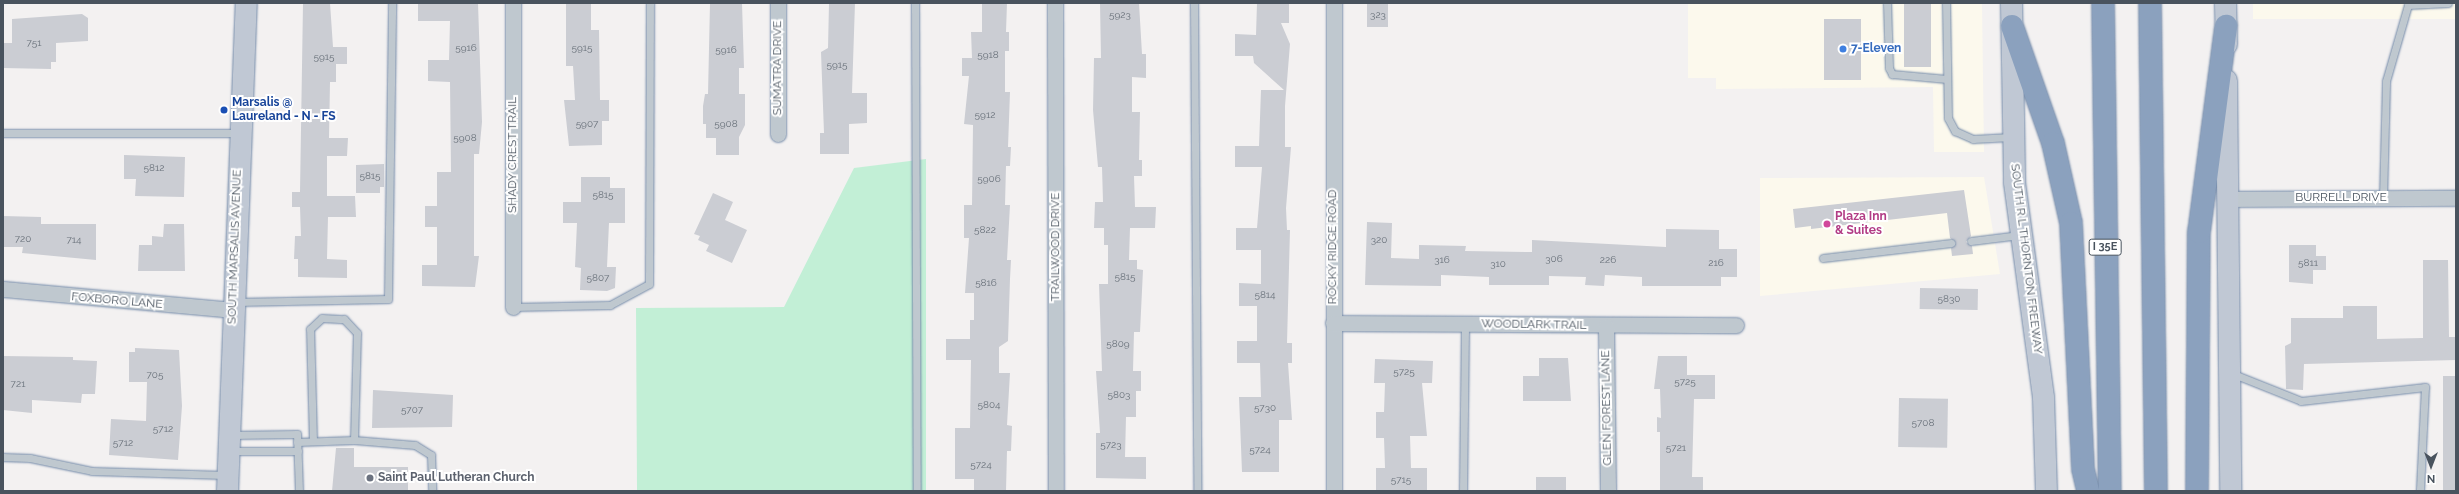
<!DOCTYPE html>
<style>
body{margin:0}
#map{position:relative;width:2459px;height:494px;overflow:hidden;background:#f3f1f1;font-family:Raleway,sans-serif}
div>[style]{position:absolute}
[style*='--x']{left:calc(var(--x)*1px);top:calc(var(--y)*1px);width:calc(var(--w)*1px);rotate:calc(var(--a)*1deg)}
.commercial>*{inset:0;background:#fcf9ed;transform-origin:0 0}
.green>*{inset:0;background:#c2efd6}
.building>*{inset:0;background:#cbcdd3;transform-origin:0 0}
.roads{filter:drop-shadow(0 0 1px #768caa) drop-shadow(0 0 1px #768caa)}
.lane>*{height:7px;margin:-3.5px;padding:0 3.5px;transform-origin:3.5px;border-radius:3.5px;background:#bfc8cf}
.street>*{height:15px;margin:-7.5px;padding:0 7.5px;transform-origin:7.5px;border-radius:7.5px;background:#bfc8cf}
.secondary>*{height:21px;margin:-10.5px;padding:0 10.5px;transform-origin:10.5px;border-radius:10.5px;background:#c0c8d4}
.highway>*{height:22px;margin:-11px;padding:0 11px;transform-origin:11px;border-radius:11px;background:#8ba1be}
.dots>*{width:11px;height:11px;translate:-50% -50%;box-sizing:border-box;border:2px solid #fff;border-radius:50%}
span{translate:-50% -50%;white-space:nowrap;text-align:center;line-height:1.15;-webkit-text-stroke:4px #fff;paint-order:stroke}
.number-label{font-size:10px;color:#6a727b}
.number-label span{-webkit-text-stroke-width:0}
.shield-label span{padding:1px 3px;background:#fff;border:1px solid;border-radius:3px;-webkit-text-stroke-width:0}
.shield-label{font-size:11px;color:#49535e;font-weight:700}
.shop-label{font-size:12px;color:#366cbe;font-weight:700}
.left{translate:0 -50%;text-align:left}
.street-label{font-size:12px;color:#49535e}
.transit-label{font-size:12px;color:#164399;font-weight:700}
.hotel-label{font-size:12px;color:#b23c85;font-weight:700}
.worship-label{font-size:12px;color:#5b616d;font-weight:700}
.frame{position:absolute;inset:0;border:4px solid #49535e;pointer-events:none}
.north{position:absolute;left:2411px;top:446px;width:40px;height:40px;-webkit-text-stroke:3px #fff;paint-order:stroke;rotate:180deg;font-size:11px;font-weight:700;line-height:16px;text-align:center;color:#49535e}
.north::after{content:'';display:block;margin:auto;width:14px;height:18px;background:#49535e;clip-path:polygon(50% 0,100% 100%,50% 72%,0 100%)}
</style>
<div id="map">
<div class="commercial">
<i style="clip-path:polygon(1688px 3px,1982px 3px,1984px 152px,1934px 152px,1933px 87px,1716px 89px,1716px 78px,1688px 78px)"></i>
<i style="left:2253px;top:3px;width:203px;height:16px"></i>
<i style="clip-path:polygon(1984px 177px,2000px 274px,1760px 296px,1760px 178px)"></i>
</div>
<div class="green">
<i style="clip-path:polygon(926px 159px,926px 491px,637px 491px,636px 308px,784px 307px,854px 168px)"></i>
</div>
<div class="building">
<i style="clip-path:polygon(303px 3px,330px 3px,333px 47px,347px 47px,347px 64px,336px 64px,336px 82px,330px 82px,329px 138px,348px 138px,347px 156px,327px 156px,327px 196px,355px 196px,356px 217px,328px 217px,327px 259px,347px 260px,347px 278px,298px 277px,298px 259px,294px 259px,295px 236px,301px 236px,300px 207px,292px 207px,292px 192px,300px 192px)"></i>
<i style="clip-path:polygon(418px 3px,478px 3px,482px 122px,479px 154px,474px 154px,474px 256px,479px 256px,475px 287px,422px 286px,422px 265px,437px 265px,437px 227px,425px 227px,425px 206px,437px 206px,437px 172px,451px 172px,450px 82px,428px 81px,428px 60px,449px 60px,450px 21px,418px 21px)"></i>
<i style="clip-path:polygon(566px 3px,591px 3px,591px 30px,599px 30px,600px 100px,609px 100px,609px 121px,602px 121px,602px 145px,569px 146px,564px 100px,575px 100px,573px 66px,566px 66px)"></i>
<i style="clip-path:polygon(710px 3px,742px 3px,744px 68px,739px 68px,739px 94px,745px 94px,745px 125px,739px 137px,739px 155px,716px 155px,716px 138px,706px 138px,706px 124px,703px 124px,703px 106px,705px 94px,708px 94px)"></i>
<i style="clip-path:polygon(829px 3px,855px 3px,852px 93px,867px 93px,867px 123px,849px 124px,849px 154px,820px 154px,820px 133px,824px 133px,821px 52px,828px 48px)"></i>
<i style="clip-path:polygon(982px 3px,1007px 3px,1006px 32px,1009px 32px,1009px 51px,1005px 51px,1005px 92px,1010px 92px,1008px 147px,1011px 147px,1010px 166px,1006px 166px,1005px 205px,1010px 205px,1007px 260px,1011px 260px,1010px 279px,1008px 341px,999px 347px,999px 373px,1010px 373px,1007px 425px,1012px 426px,1011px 451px,1007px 451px,1006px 491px,974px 491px,974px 479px,955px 479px,955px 428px,970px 428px,971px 360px,946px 360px,946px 339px,970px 339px,970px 320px,974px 320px,974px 293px,965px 293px,969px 238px,964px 238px,964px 205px,972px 205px,973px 125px,964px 124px,969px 76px,962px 76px,962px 58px,972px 58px,971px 32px,982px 32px)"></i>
<i style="clip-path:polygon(1100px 3px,1139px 3px,1142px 54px,1146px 54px,1146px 78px,1132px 77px,1132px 112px,1140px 112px,1139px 160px,1142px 160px,1142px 176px,1134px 176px,1135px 207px,1156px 207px,1155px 228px,1130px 228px,1129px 260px,1137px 260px,1137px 269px,1143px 270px,1140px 332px,1134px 332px,1133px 371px,1141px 371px,1141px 391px,1136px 391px,1136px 417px,1126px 417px,1125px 457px,1146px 457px,1146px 479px,1096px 478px,1096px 433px,1100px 433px,1096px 371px,1102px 371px,1099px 284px,1108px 284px,1108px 245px,1104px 245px,1104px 228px,1094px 228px,1095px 202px,1103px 202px,1102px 167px,1098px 167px,1093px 110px,1094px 58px,1101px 58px)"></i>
<i style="clip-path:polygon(1257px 3px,1289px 3px,1289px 23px,1281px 23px,1290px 44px,1285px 106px,1285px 147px,1291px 147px,1286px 208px,1287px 230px,1290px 230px,1287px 343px,1292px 343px,1292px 363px,1288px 363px,1292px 420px,1279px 420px,1279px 472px,1242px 472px,1239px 397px,1261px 397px,1260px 363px,1237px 363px,1237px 341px,1257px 341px,1257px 306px,1239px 306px,1239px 283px,1261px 284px,1261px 250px,1236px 250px,1236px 228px,1257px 228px,1262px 167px,1235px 167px,1235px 146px,1259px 146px,1261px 90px,1284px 90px,1254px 63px,1253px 56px,1235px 56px,1235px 34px,1256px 35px)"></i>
<i style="left:1367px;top:3px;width:21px;height:24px"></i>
<i style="left:1904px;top:3px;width:27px;height:64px"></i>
<i style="clip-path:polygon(82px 14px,88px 18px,88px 41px,56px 43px,56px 62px,51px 62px,51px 69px,3px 68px,3px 43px,12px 43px,12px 19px)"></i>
<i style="left:1824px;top:19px;width:37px;height:61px"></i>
<i style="clip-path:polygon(124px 155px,185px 157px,184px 197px,135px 196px,136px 179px,124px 179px)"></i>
<i style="clip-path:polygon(384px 164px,384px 187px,380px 187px,380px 193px,356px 193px,356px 165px)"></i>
<i style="clip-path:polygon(581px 177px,610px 177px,610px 188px,625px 188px,625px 223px,609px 223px,607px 267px,616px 267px,615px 288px,607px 291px,580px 290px,581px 268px,575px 267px,577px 223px,563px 223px,563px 202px,581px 202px)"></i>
<i style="clip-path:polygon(1964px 190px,1971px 236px,1966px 242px,1972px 246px,1973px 254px,1952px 256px,1951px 248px,1956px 243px,1950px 238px,1947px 213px,1811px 229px,1811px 226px,1795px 228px,1793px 209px)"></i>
<i style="clip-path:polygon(713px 193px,733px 202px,725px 220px,747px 230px,732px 263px,706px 251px,709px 245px,698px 240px,700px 236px,694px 234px)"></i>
<i style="clip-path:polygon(3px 216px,41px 217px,41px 224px,96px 224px,96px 260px,22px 253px,23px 247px,3px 247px)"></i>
<i style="clip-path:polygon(1367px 222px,1392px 223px,1391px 258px,1419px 259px,1419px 245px,1466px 246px,1465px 251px,1532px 252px,1532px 240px,1666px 247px,1666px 229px,1719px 230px,1719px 249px,1737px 249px,1737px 277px,1721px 277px,1721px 286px,1642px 286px,1642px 277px,1605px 275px,1604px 286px,1585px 285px,1586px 277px,1549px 276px,1549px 285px,1489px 285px,1489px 277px,1441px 275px,1441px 286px,1365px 285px)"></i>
<i style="clip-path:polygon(164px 224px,184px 224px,185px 271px,138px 271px,139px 245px,152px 245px,152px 236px,163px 237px)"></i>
<i style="clip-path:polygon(2289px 245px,2316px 245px,2316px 256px,2326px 256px,2326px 270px,2313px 270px,2313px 284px,2289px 282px)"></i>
<i style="clip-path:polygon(2423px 260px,2448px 260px,2449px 337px,2456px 337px,2456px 360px,2304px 364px,2303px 390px,2286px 389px,2285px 346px,2291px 343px,2291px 318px,2343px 318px,2343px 306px,2377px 306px,2377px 339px,2423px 338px)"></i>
<i style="left:1920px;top:288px;width:58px;height:21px;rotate:1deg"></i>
<i style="clip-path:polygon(135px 348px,179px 350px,182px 406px,178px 460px,109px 455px,111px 419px,146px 421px,147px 382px,129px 382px,129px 352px,135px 352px)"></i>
<i style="clip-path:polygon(3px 356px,73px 357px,73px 360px,97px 361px,95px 394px,82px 394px,81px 403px,32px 400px,32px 413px,3px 410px)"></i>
<i style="clip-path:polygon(1658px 356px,1687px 356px,1687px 375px,1715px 375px,1715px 399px,1694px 399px,1692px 477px,1703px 477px,1703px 491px,1660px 491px,1660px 432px,1657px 432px,1657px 417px,1661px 418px,1660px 389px,1654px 389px)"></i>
<i style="clip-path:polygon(1539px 358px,1568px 358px,1571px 401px,1523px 401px,1523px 376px,1539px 376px)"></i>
<i style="clip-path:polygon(1375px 359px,1433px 361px,1432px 383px,1422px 383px,1427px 436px,1410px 436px,1411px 468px,1427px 468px,1427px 491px,1376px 491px,1376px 468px,1385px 468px,1384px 438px,1376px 438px,1376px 412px,1384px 412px,1385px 383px,1374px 383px)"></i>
<i style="left:2443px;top:376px;width:13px;height:115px"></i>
<i style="clip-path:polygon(373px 390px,453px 395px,452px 427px,372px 428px)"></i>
<i style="left:1899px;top:398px;width:49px;height:49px;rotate:1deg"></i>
<i style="clip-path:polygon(336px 448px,354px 448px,354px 467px,408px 467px,408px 491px,332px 491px)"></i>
<i style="left:1536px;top:477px;width:30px;height:14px"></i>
</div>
<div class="roads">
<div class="lane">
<i style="--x:915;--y:3;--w:488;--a:89.8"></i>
<i style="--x:1194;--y:3;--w:488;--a:89.6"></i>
<i style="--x:1887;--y:3;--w:65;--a:88.2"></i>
<i style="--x:1889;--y:68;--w:7;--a:63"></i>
<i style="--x:1892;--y:74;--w:55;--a:5.2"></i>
<i style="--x:1946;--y:3;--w:115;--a:89"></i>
<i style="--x:1948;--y:118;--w:15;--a:62"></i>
<i style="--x:1955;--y:131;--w:20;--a:24"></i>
<i style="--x:1973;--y:139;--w:38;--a:-3"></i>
<i style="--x:3;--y:133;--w:237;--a:0"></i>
<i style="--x:2383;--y:198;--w:117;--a:-88.5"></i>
<i style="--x:2386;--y:81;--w:79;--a:-73.9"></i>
<i style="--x:2408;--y:5;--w:40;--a:-2.9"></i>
<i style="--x:1971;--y:241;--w:49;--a:-7"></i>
<i style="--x:1823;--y:258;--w:129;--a:-6.7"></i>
<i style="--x:236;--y:302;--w:152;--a:-1.1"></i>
<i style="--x:388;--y:299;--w:296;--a:-89.2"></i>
<i style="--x:513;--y:307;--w:97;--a:-1.2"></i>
<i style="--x:610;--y:305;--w:44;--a:-28.3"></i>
<i style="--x:649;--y:284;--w:281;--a:-89.8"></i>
<i style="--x:2231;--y:373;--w:75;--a:21.8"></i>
<i style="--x:2301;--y:401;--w:125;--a:-6.4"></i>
<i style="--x:2425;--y:387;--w:104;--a:92.8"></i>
<i style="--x:232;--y:435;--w:65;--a:-0.9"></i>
<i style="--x:297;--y:434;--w:57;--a:88"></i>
<i style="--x:313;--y:441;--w:112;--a:-91.5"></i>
<i style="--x:310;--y:329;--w:16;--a:-43"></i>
<i style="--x:322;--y:318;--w:22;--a:3"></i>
<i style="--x:344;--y:319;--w:19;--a:47"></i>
<i style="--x:357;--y:333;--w:107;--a:91.6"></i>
<i style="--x:297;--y:442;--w:57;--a:-2"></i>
<i style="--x:354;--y:440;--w:61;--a:4.7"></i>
<i style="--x:415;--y:445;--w:19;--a:32"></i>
<i style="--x:431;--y:455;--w:36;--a:88"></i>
<i style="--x:230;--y:451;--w:68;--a:0"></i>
<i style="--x:3;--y:457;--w:27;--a:2"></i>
<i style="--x:30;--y:458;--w:63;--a:11.8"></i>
<i style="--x:92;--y:471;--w:133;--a:1.7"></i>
<i style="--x:1463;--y:491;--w:167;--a:-89.3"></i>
</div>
<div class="street">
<i style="--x:513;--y:3;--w:304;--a:90"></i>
<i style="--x:1055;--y:3;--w:488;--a:89.9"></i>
<i style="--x:1334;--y:3;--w:488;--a:90"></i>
<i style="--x:778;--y:134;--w:131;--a:-90"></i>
<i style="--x:2227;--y:199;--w:229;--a:-0.3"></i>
<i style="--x:3;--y:289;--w:230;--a:5.2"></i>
<i style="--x:1333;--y:323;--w:403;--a:0.3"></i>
<i style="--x:1606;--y:326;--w:165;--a:89.3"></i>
</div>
<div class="secondary">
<i style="--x:2011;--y:3;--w:179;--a:89"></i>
<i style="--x:2014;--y:182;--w:217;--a:82.3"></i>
<i style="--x:2043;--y:397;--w:94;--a:88.2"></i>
<i style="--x:2225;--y:3;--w:41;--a:88.6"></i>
<i style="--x:2226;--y:80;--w:411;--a:89.4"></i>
<i style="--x:227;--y:491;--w:488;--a:-87.8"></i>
</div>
<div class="highway">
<i style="--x:2103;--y:3;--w:488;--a:89.2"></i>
<i style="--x:2150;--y:3;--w:488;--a:89.3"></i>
<i style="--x:2012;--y:26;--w:124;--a:70.7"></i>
<i style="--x:2053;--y:143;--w:82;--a:77.3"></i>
<i style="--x:2071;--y:223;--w:246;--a:87.2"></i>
<i style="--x:2083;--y:469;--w:23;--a:77"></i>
<i style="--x:2197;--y:491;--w:259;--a:-89.6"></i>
<i style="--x:2199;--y:232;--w:208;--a:-82.5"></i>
</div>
</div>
<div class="dots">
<i style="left:1843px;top:49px;background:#3f7fe0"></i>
<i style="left:224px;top:110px;background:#1a4fb4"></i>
<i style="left:1827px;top:224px;background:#d1479c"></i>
<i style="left:370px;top:478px;background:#6b7280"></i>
</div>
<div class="number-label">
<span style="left:1120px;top:15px">5923</span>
<span style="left:1378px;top:15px">323</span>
<span style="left:34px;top:43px">751</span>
<span style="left:466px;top:48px">5916</span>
<span style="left:582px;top:48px">5915</span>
<span style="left:726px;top:50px">5916</span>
<span style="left:988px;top:55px">5918</span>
<span style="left:324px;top:57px">5915</span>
<span style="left:837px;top:65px">5915</span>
<span style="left:985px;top:115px">5912</span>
<span style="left:587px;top:124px">5907</span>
<span style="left:726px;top:124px">5908</span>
<span style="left:465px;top:138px">5908</span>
<span style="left:154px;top:168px">5812</span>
<span style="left:370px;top:176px">5815</span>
<span style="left:989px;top:179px">5906</span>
<span style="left:603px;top:195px">5815</span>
<span style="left:985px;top:230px">5822</span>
<span style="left:23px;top:239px">720</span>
<span style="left:74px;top:240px">714</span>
<span style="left:1379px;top:240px">320</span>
<span style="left:1554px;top:259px">306</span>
<span style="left:1442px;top:260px">316</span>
<span style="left:1608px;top:260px">226</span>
<span style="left:1716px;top:263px">216</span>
<span style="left:2308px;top:263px">5811</span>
<span style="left:1498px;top:264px">310</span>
<span style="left:1125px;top:277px">5815</span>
<span style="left:598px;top:278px">5807</span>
<span style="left:986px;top:283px">5816</span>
<span style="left:1265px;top:295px">5814</span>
<span style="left:1949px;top:299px">5830</span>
<span style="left:1118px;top:344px">5809</span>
<span style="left:1404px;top:372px">5725</span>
<span style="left:155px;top:375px">705</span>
<span style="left:1685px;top:382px">5725</span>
<span style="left:18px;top:384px">721</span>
<span style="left:1119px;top:395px">5803</span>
<span style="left:989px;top:405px">5804</span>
<span style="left:1265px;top:408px">5730</span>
<span style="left:412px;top:410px">5707</span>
<span style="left:1923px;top:423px">5708</span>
<span style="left:163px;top:429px">5712</span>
<span style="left:123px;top:443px">5712</span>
<span style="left:1111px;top:445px">5723</span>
<span style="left:1676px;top:448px">5721</span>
<span style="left:1260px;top:450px">5724</span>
<span style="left:981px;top:465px">5724</span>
<span style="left:1401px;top:480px">5715</span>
</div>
<div class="shield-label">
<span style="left:2105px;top:247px">I 35E</span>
</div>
<div class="shop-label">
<span class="left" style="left:1851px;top:49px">7-Eleven</span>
</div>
<div class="street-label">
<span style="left:778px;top:68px;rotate:-90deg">SUMATRA DRIVE</span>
<span style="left:513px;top:155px;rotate:-90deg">SHADY CREST TRAIL</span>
<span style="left:2341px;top:198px">BURRELL DRIVE</span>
<span style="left:235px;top:247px;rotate:-88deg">SOUTH MARSALIS AVENUE</span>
<span style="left:1056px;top:247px;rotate:-90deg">TRAILWOOD DRIVE</span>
<span style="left:1333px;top:247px;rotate:-90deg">ROCKY RIDGE ROAD</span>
<span style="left:2026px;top:259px;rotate:83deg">SOUTH R L THORNTON FREEWAY</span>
<span style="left:117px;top:301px;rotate:5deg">FOXBORO LANE</span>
<span style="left:1534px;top:325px;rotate:1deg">WOODLARK TRAIL</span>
<span style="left:1607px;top:408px;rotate:-91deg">GLEN FOREST LANE</span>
</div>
<div class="transit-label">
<span class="left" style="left:232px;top:110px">Marsalis @<br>Laureland - N - FS</span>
</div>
<div class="hotel-label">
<span class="left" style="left:1835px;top:224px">Plaza Inn<br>&amp; Suites</span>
</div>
<div class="worship-label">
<span class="left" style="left:378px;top:478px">Saint Paul Lutheran Church</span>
</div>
<div class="frame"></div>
<div class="north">N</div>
</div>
